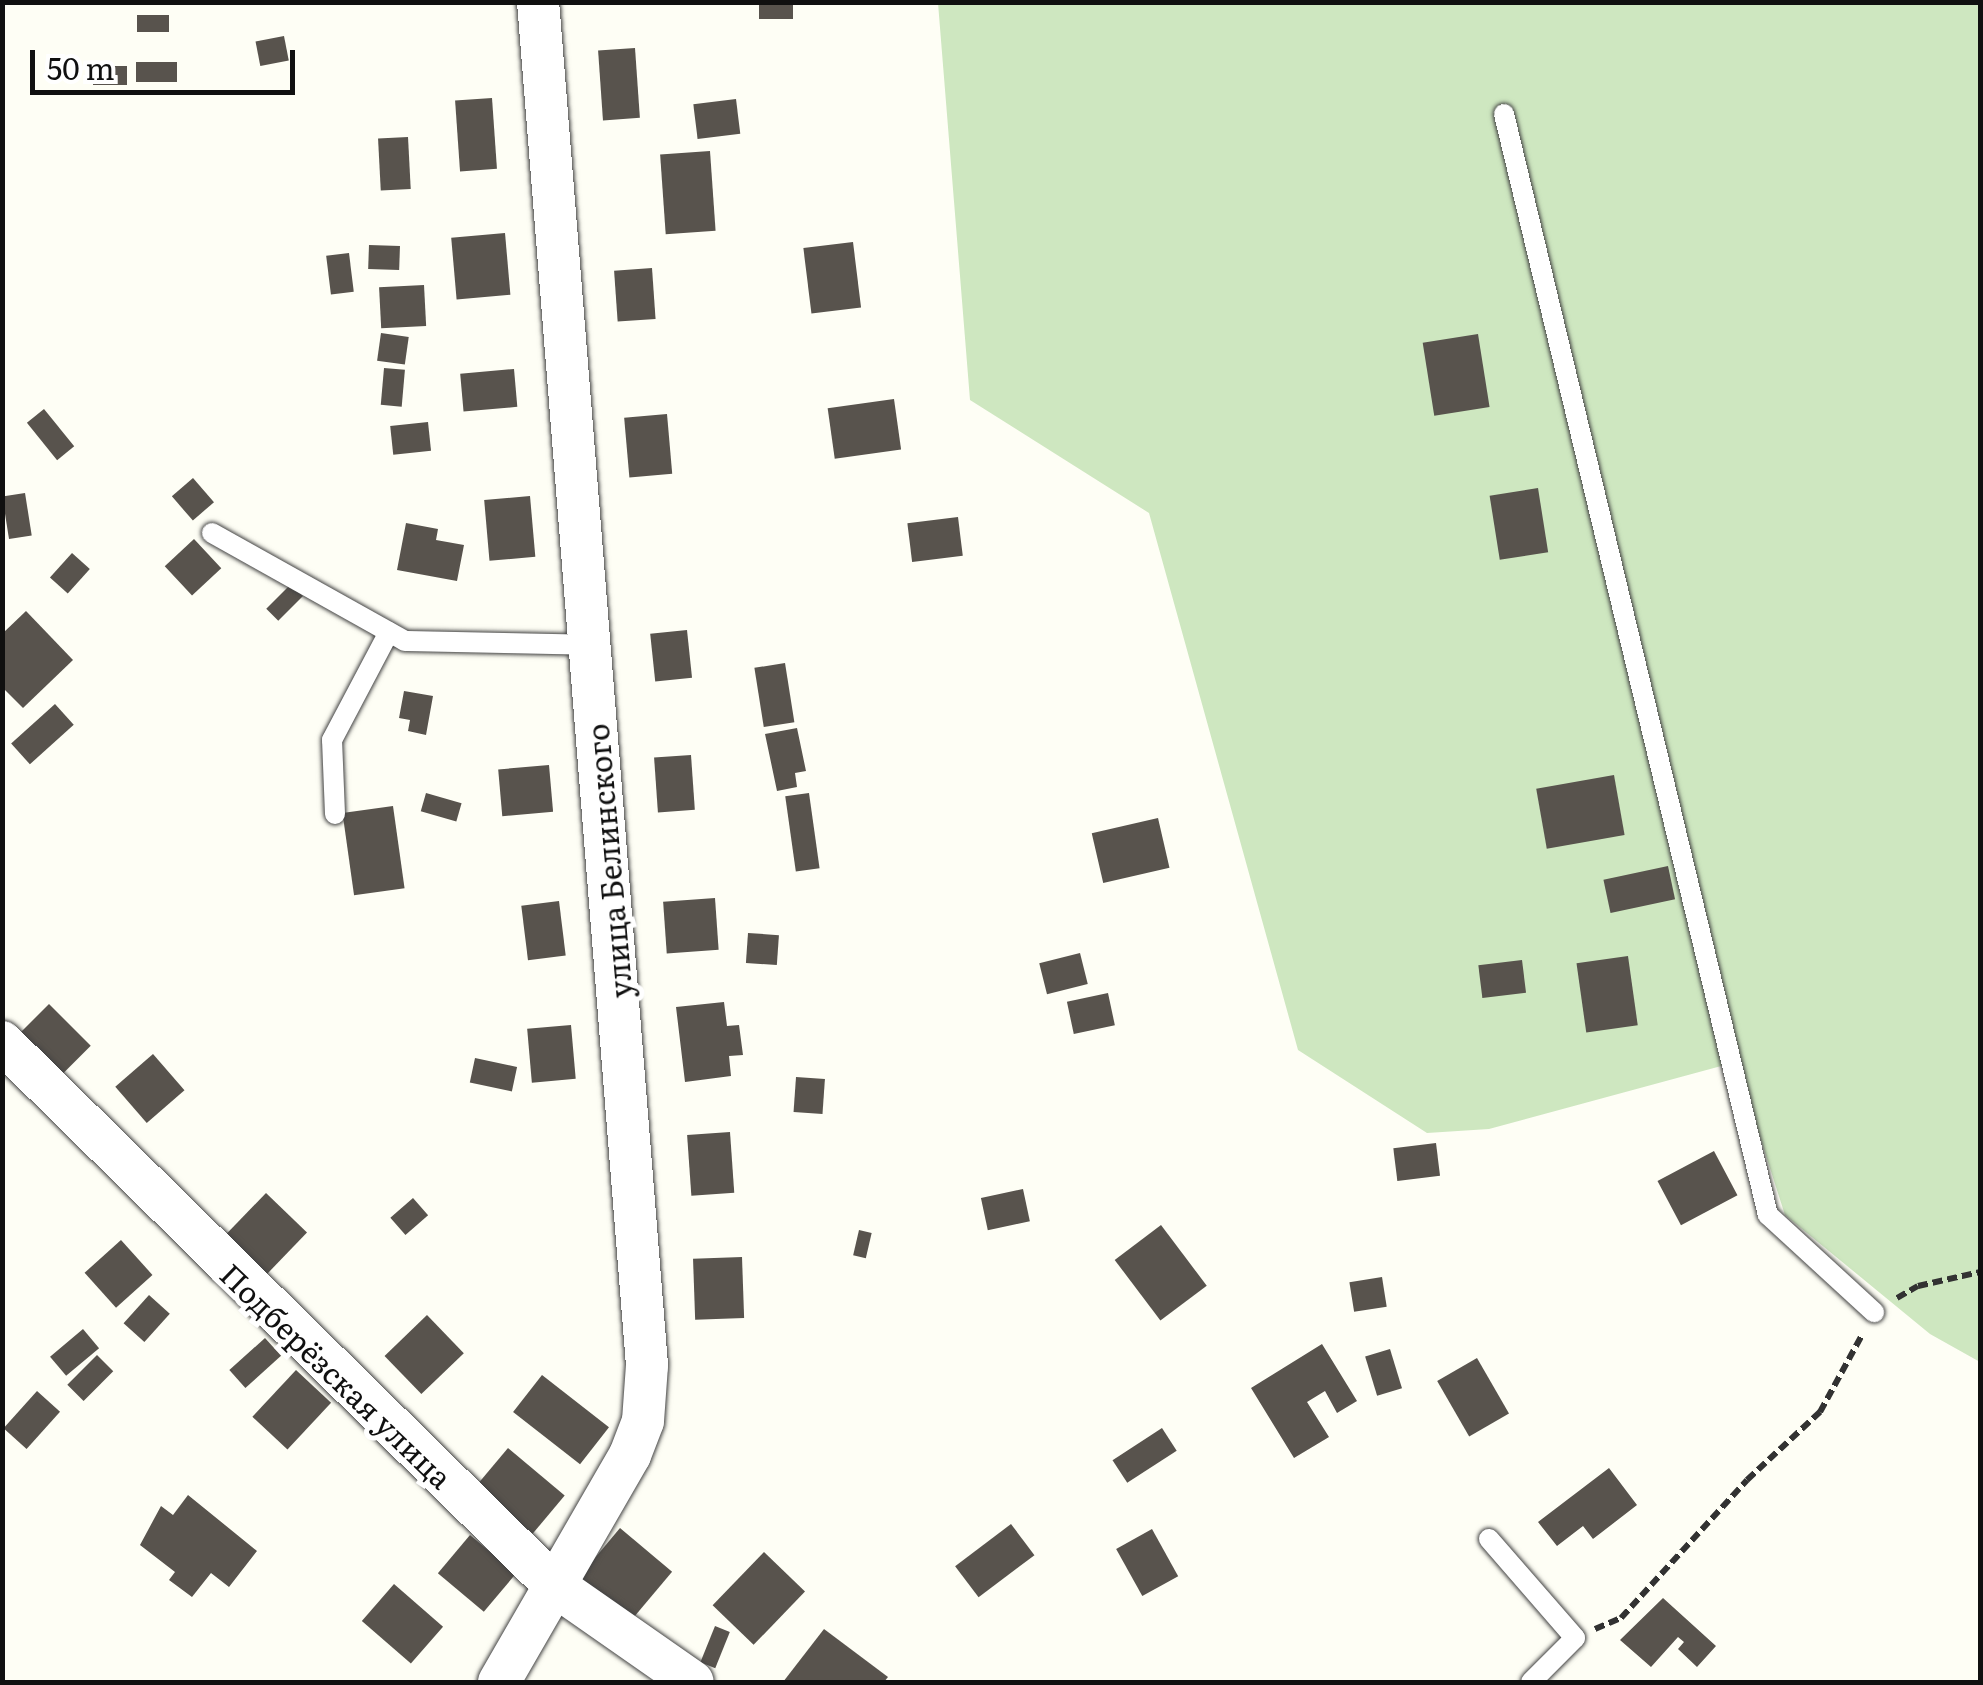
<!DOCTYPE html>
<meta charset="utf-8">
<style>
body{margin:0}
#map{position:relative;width:1983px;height:1685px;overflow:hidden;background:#fefef5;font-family:Literata,serif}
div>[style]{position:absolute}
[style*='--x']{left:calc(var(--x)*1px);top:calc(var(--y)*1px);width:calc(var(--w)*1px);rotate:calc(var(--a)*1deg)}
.green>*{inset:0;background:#cee7c0}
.building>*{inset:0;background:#58534d;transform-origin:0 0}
.path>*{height:6px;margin-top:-3px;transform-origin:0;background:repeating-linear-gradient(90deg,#323232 0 10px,transparent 0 15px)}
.roads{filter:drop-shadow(0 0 2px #434343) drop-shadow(0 0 2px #434343)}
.service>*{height:20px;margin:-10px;padding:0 10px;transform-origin:10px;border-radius:10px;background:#fff}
.minor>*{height:42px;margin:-21px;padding:0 21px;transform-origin:21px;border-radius:21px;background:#fff}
span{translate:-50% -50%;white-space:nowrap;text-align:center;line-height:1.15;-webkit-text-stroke:10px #fff;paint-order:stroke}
.street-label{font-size:30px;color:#101010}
.frame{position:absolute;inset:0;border:5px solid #101010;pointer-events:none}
.scale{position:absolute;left:30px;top:50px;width:265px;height:45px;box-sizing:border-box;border:5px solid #101010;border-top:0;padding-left:12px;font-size:30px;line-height:35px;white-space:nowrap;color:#101010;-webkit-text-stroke:8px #fff;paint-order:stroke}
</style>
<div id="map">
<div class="green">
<i style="clip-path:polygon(938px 3px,1980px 3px,1980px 1362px,1930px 1334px,1785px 1215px,1736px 1062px,1489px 1129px,1427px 1133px,1298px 1050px,1149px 513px,970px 400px)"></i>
</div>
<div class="building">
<i style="left:759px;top:2px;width:34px;height:17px"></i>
<i style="left:169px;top:15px;width:17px;height:32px;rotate:90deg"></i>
<i style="left:284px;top:36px;width:25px;height:29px;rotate:79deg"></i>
<i style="left:635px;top:48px;width:70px;height:37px;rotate:86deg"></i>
<i style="left:136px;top:62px;width:41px;height:20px"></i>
<i style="left:93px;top:66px;width:34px;height:19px"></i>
<i style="left:492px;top:98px;width:71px;height:37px;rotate:86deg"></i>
<i style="left:736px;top:99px;width:35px;height:43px;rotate:83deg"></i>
<i style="left:408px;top:137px;width:52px;height:30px;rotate:87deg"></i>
<i style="left:710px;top:151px;width:80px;height:50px;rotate:86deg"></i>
<i style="left:505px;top:233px;width:62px;height:54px;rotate:85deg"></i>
<i style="left:853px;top:242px;width:66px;height:50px;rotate:83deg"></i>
<i style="left:369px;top:245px;width:31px;height:24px;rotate:2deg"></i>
<i style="left:349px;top:253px;width:39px;height:23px;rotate:83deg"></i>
<i style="left:652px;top:268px;width:51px;height:38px;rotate:86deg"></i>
<i style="left:424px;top:285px;width:41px;height:45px;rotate:87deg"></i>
<i style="left:381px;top:333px;width:28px;height:28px;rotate:8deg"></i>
<i style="left:1478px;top:334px;width:74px;height:56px;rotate:81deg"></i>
<i style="left:384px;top:368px;width:21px;height:37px;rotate:5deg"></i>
<i style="left:514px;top:369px;width:38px;height:54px;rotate:85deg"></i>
<i style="left:894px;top:399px;width:51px;height:67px;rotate:82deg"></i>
<i style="left:44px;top:409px;width:48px;height:22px;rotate:51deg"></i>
<i style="left:667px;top:414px;width:60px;height:43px;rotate:85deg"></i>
<i style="left:428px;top:422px;width:29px;height:38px;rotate:84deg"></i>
<i style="left:193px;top:478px;width:32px;height:28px;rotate:49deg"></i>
<i style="left:1538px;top:488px;width:65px;height:49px;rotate:81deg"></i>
<i style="left:25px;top:493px;width:43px;height:23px;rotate:81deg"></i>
<i style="left:530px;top:496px;width:61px;height:46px;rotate:85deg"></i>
<i style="left:958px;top:517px;width:39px;height:51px;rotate:83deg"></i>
<i style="clip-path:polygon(406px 523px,438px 529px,436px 540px,464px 545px,457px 581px,397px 570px)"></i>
<i style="left:194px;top:539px;width:40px;height:40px;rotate:47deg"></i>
<i style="left:72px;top:553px;width:24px;height:33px;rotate:42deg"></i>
<i style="left:291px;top:584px;width:17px;height:35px;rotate:45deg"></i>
<i style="clip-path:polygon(26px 611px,73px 660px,23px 708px,2px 687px,2px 634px)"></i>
<i style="left:687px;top:630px;width:48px;height:37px;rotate:84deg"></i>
<i style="left:785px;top:663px;width:60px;height:31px;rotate:81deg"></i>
<i style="clip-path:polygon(404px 691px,433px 696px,426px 735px,408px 731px,410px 720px,399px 718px)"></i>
<i style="left:55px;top:704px;width:28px;height:59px;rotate:48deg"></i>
<i style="clip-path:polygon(797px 728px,806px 771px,795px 773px,797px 787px,777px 791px,765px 734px)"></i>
<i style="left:691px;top:755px;width:55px;height:37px;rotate:86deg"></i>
<i style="left:549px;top:765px;width:47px;height:51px;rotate:85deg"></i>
<i style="left:1614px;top:775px;width:61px;height:79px;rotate:80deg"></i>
<i style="left:426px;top:793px;width:37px;height:19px;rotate:16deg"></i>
<i style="left:809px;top:793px;width:76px;height:24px;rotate:82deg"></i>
<i style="left:393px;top:806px;width:83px;height:51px;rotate:82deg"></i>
<i style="left:1158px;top:818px;width:51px;height:68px;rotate:77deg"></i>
<i style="left:1668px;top:866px;width:34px;height:66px;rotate:78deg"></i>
<i style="left:715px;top:898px;width:52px;height:52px;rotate:86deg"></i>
<i style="left:559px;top:901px;width:55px;height:38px;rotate:83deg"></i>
<i style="left:748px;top:933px;width:31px;height:30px;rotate:4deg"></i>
<i style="left:1080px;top:953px;width:32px;height:42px;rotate:76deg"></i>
<i style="left:1628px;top:956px;width:70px;height:52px;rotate:82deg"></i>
<i style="left:1522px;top:960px;width:33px;height:44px;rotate:83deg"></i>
<i style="left:1108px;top:993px;width:33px;height:42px;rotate:78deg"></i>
<i style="clip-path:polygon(724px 1002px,727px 1026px,739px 1025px,743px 1055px,729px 1056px,731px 1076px,685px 1082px,676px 1007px)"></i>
<i style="left:49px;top:1004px;width:59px;height:41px;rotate:45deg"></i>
<i style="left:571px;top:1025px;width:54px;height:44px;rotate:85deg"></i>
<i style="left:153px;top:1054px;width:48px;height:50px;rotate:49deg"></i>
<i style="left:475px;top:1058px;width:43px;height:25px;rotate:12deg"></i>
<i style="left:796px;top:1077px;width:29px;height:35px;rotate:4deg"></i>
<i style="left:730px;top:1132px;width:61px;height:43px;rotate:86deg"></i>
<i style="left:1436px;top:1143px;width:33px;height:43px;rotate:83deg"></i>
<i style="left:1714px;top:1151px;width:50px;height:64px;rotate:62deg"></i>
<i style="left:1023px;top:1189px;width:33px;height:43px;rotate:78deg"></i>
<i style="left:266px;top:1193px;width:57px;height:81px;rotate:44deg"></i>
<i style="left:413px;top:1198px;width:23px;height:30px;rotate:49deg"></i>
<i style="left:1161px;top:1225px;width:76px;height:58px;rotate:53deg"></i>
<i style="left:859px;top:1230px;width:13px;height:26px;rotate:13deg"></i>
<i style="left:121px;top:1240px;width:47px;height:49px;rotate:48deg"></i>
<i style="left:742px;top:1257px;width:61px;height:49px;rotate:88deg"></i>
<i style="left:1382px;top:1277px;width:30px;height:33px;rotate:81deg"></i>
<i style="left:149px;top:1295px;width:28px;height:38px;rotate:42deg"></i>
<i style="left:427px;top:1315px;width:53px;height:59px;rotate:46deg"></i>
<i style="left:83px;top:1329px;width:25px;height:43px;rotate:50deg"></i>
<i style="left:265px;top:1338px;width:24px;height:48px;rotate:48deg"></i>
<i style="clip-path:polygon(1322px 1344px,1357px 1401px,1337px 1413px,1325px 1391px,1307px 1402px,1329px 1437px,1294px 1458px,1251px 1388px)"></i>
<i style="left:1390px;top:1349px;width:41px;height:26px;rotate:73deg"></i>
<i style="left:97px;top:1355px;width:23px;height:42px;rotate:45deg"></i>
<i style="left:1477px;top:1358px;width:64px;height:46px;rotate:60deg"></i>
<i style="left:296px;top:1370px;width:48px;height:64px;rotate:43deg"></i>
<i style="left:542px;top:1375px;width:85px;height:47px;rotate:38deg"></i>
<i style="left:37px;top:1391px;width:31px;height:50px;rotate:42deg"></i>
<i style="left:1162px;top:1428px;width:27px;height:59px;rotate:57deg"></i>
<i style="left:508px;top:1448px;width:74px;height:50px;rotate:40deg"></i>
<i style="clip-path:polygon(1609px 1468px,1637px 1505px,1593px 1539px,1583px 1526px,1557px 1546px,1538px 1522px)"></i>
<i style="clip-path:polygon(188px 1495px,257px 1551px,229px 1587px,211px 1573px,192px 1597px,169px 1580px,175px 1572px,140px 1545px,161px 1506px,173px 1515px)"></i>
<i style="left:1011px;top:1524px;width:39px;height:70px;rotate:53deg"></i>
<i style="left:620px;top:1528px;width:68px;height:72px;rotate:40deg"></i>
<i style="left:1152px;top:1529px;width:54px;height:41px;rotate:61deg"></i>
<i style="left:470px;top:1535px;width:60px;height:50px;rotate:40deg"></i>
<i style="left:764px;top:1552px;width:57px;height:74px;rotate:44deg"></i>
<i style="left:394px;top:1584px;width:65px;height:49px;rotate:41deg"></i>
<i style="clip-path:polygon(1663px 1598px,1716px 1646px,1697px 1667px,1678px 1649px,1684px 1642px,1678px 1637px,1651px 1667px,1620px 1640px)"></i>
<i style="left:715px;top:1626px;width:16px;height:39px;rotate:22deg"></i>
<i style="clip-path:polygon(824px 1629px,888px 1677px,884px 1682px,783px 1682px)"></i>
</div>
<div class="path">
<i style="--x:1897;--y:1298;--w:24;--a:-30"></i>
<i style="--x:1918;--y:1286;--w:64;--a:-12.7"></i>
<i style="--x:1595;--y:1629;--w:28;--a:-23"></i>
<i style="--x:1621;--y:1618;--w:187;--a:-47.6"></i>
<i style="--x:1747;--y:1480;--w:100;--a:-43"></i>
<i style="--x:1820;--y:1412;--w:88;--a:-61.4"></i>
</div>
<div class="roads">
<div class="service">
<i style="--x:1504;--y:114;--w:1132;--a:76.52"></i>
<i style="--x:1768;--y:1215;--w:144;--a:42.5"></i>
<i style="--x:212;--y:533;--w:221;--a:29.2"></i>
<i style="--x:405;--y:641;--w:186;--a:1.2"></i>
<i style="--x:335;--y:814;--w:74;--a:-92.3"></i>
<i style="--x:332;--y:740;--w:122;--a:-62.2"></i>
<i style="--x:1489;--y:1539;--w:131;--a:49"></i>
<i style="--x:1575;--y:1638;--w:62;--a:135"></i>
</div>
<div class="minor">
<i style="--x:2;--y:1042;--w:774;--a:44.53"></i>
<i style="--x:554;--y:1585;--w:169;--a:34.9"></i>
<i style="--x:499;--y:1682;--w:262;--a:-60"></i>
<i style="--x:630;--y:1455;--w:36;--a:-69"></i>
<i style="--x:643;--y:1421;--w:56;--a:-85.9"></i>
<i style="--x:647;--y:1365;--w:1367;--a:-94.57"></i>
</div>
</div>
<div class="street-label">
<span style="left:608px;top:861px;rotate:-95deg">улица Белинского</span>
<span style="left:337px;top:1375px;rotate:44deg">Подберёзская улица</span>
</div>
<div class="frame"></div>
<div class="scale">50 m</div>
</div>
